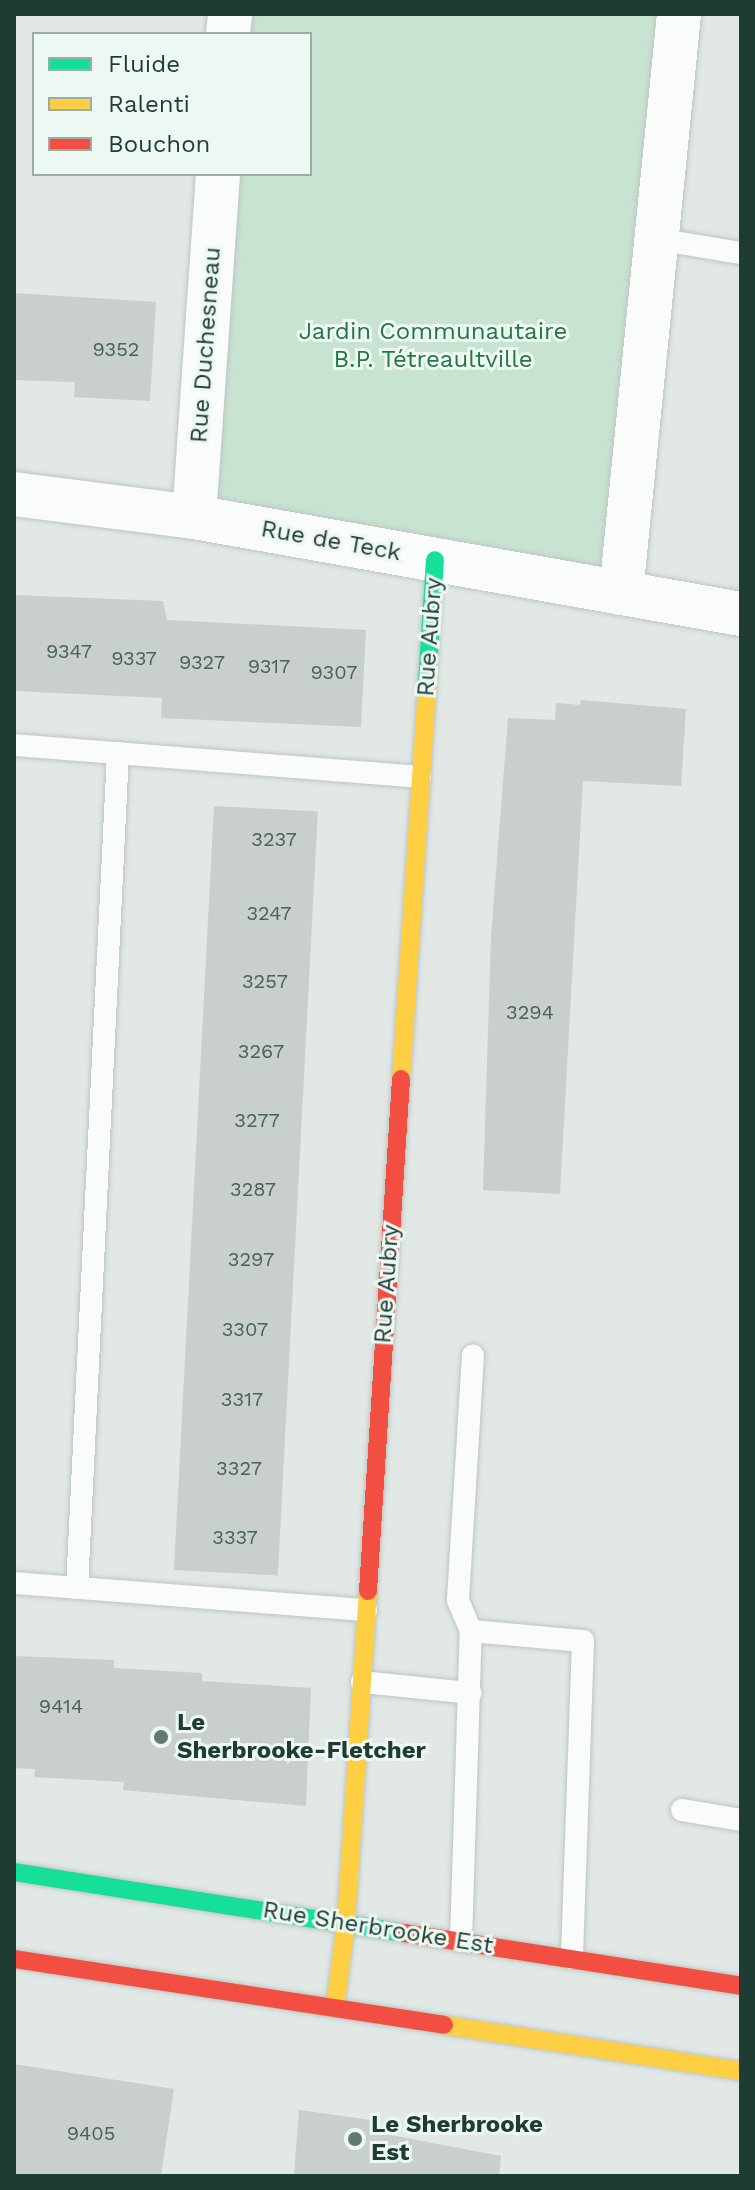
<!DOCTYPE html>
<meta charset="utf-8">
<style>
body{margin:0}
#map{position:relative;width:755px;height:2190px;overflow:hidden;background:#e1e8e5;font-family:"Work Sans",sans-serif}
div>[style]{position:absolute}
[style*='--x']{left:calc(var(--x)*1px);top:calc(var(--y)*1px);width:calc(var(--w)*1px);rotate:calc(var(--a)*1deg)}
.green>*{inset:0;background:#c8e3d1}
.building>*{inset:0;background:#c8cfcc;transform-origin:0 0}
.roads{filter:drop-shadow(0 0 2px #bec5c2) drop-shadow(0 0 2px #bec5c2)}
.lane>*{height:22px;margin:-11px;padding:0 11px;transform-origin:11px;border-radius:11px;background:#fafcfb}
.street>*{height:44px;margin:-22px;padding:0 22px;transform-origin:22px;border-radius:22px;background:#fafcfb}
.fast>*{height:18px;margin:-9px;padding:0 9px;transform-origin:9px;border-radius:9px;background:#16e098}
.slow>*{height:18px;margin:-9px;padding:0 9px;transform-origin:9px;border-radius:9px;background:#ffcf43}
.jam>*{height:18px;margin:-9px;padding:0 9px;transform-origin:9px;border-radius:9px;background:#f24e42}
.dots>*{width:22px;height:22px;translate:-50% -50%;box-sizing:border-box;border:4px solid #eef8f3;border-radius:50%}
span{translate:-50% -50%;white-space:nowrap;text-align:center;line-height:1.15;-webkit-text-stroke:6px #eef8f3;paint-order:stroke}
.number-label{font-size:20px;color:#49625b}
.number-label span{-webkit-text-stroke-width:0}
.park-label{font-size:24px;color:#247745}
.street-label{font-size:24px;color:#1e3c34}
.poi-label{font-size:24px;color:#1e3c34;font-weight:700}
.left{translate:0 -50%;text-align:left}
.frame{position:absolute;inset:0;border:16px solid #1e3c34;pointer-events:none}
.legend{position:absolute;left:32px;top:32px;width:280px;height:144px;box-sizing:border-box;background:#eef8f3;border:2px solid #9bada7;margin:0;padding:10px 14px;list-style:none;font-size:24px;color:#1e3c34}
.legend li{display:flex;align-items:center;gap:16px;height:40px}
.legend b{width:40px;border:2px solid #9bada7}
</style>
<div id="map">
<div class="green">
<i style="clip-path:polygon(230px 14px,679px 14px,621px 593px,194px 517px,218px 174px,310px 174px,310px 34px,228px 34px)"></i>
</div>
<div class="building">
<i style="clip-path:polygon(14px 293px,156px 302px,150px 401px,74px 397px,75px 382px,14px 380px)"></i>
<i style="clip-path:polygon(14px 595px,163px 601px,167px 620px,366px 630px,361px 727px,161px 718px,162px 698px,14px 691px)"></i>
<i style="clip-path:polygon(581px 700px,686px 709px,681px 786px,583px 781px,560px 1194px,483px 1190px,491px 936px,508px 718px,555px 720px,556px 703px,580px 705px)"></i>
<i style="left:214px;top:806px;width:104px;height:765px;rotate:3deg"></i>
<i style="clip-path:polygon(14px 1656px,114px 1660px,114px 1668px,202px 1673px,202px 1681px,311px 1688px,306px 1806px,123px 1790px,124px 1782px,34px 1777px,35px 1769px,14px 1768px)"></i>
<i style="clip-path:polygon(14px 2064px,174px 2089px,161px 2176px,14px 2176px)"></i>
<i style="clip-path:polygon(299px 2110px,371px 2120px,370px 2131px,501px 2156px,499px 2176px,294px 2176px)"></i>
</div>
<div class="roads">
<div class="lane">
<i style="--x:656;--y:239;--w:86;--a:9.4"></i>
<i style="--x:14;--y:745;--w:407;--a:4.5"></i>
<i style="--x:14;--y:1583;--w:353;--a:4.4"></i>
<i style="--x:77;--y:1588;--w:836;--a:-87.19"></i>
<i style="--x:471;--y:1631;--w:34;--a:-113"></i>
<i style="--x:458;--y:1600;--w:245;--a:-86.5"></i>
<i style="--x:362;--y:1682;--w:109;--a:5.8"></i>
<i style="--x:682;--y:1810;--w:60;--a:9.6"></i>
<i style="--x:461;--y:1941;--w:310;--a:-88.2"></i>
<i style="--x:471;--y:1631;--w:112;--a:5.1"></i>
<i style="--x:583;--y:1641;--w:317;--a:92"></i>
</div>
<div class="street">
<i style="--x:228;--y:34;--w:20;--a:-84"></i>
<i style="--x:14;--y:494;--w:181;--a:7.3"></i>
<i style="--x:194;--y:517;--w:556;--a:10.06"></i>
<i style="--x:194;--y:517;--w:344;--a:-86"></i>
<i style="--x:621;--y:593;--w:582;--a:-84.28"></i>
</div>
<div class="fast">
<i style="--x:427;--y:683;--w:123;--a:-86.3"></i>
<i style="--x:14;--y:1872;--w:395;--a:8.9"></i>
</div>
<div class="slow">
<i style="--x:401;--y:1079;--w:397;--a:-86.2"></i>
<i style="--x:335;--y:2008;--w:87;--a:-82.7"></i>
<i style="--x:346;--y:1922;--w:332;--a:-86.2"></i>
<i style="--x:444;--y:2025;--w:301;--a:8.8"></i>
</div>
<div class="jam">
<i style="--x:368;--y:1591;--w:513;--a:-86.31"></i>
<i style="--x:404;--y:1933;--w:341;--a:8.9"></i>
<i style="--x:14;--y:1959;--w:435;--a:8.7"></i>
</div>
</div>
<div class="dots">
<i style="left:161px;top:1737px;background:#627872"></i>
<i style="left:355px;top:2139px;background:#627872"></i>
</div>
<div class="number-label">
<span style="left:116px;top:349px">9352</span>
<span style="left:69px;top:651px">9347</span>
<span style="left:134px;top:658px">9337</span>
<span style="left:202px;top:662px">9327</span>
<span style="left:269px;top:666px">9317</span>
<span style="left:334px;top:672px">9307</span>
<span style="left:274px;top:839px">3237</span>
<span style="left:269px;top:913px">3247</span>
<span style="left:265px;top:981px">3257</span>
<span style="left:530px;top:1012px">3294</span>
<span style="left:261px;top:1051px">3267</span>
<span style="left:257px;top:1120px">3277</span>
<span style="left:253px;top:1189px">3287</span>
<span style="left:251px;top:1259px">3297</span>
<span style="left:245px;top:1329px">3307</span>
<span style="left:242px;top:1399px">3317</span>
<span style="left:239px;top:1468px">3327</span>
<span style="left:235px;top:1537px">3337</span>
<span style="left:61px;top:1706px">9414</span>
<span style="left:91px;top:2133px">9405</span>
</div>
<div class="park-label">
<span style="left:433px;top:346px">Jardin Communautaire<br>B.P. Tétreaultville</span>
</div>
<div class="street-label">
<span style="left:206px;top:345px;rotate:-86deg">Rue Duchesneau</span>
<span style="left:331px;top:541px;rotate:10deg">Rue de Teck</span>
<span style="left:430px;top:637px;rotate:-86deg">Rue Aubry</span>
<span style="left:387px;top:1284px;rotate:-86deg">Rue Aubry</span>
<span style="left:378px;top:1928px;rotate:9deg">Rue Sherbrooke Est</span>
</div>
<div class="poi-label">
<span class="left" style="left:177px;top:1737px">Le<br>Sherbrooke-Fletcher</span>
<span class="left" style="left:371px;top:2139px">Le Sherbrooke<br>Est</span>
</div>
<div class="frame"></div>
<ul class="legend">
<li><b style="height:10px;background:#16e098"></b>Fluide</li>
<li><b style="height:10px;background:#ffcf43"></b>Ralenti</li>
<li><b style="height:10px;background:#f24e42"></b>Bouchon</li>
</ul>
</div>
